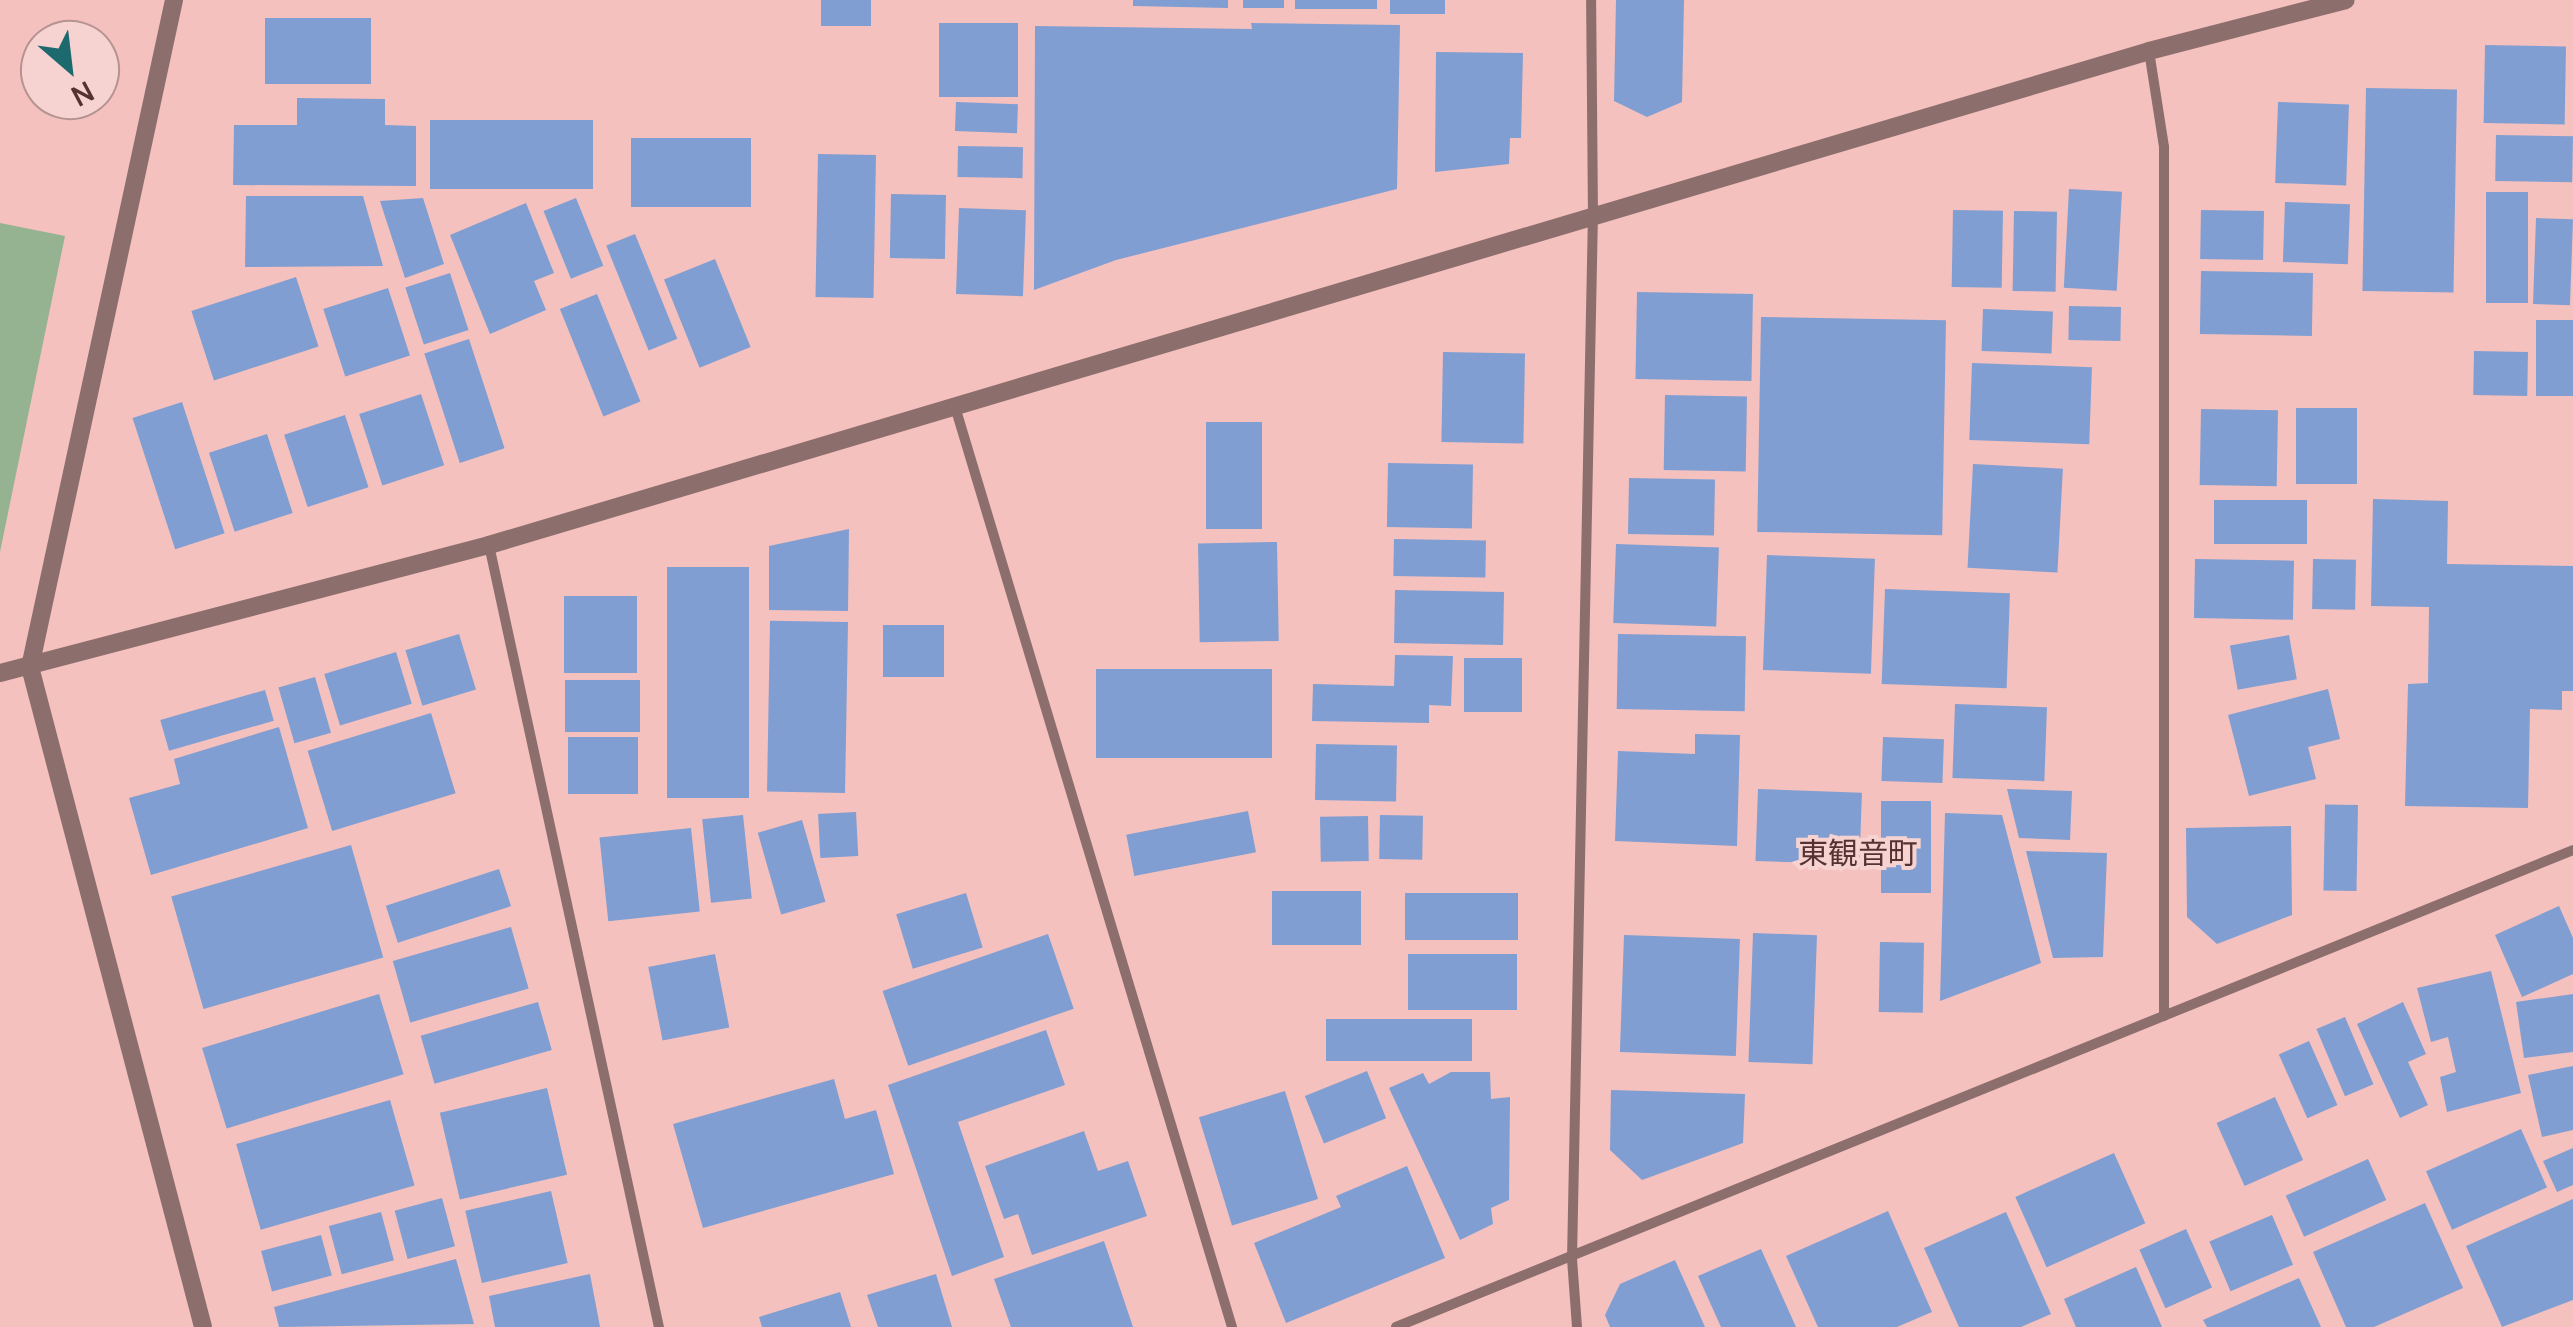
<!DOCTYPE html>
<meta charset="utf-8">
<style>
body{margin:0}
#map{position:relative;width:2573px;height:1327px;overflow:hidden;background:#f4c1be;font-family:Manrope,"Noto Sans JP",sans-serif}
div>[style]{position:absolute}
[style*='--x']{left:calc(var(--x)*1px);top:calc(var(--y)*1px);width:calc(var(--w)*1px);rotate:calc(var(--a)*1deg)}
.green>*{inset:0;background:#96b391}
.building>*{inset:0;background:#809ed2;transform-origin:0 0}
.minor>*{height:10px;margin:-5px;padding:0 5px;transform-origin:5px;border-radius:5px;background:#8c6e6d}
.tertiary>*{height:18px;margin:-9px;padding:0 9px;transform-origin:9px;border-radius:9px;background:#8c6e6d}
span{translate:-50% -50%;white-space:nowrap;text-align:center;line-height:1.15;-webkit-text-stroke:8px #f6d3d1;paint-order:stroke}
.neighbourhood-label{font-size:30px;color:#543231}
.north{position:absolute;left:20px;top:20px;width:100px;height:100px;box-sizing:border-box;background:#f6d3d1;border:2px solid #b59391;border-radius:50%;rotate:152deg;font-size:28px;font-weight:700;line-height:40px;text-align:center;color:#543231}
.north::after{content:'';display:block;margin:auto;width:35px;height:45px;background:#1c696e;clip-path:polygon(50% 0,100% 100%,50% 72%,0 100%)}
</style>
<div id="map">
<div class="green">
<i style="clip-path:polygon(0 223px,65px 236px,0 552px)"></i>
</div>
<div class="building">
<i style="left:821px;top:0;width:50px;height:26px"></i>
<i style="clip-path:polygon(1133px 0,1228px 0,1228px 8px,1133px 6px)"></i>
<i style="left:1243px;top:0;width:41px;height:8px"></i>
<i style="left:1295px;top:0;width:82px;height:9px"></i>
<i style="left:1390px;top:0;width:55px;height:14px"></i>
<i style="clip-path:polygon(1616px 0,1684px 0,1682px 102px,1647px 117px,1614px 101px)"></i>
<i style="left:265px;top:18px;width:106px;height:66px"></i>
<i style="left:939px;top:23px;width:79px;height:74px"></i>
<i style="clip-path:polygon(1251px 23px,1400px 25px,1397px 189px,1116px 260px,1034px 290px,1035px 26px,1252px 29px)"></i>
<i style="left:2485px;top:45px;width:81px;height:78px;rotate:1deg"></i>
<i style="clip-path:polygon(1436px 52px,1523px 53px,1521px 138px,1510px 138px,1509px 164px,1435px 172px)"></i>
<i style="left:2366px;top:88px;width:91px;height:203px;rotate:1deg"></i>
<i style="clip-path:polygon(297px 98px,385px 99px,385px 125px,416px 126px,416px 186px,233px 185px,234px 125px,297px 125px)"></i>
<i style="left:956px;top:102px;width:62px;height:29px;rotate:2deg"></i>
<i style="left:2278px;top:102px;width:71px;height:81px;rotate:2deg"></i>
<i style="left:430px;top:120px;width:163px;height:69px"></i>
<i style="left:2496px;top:135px;width:77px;height:46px;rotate:1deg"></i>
<i style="left:631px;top:138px;width:120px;height:69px"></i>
<i style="left:958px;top:146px;width:65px;height:31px;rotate:1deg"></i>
<i style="left:818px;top:154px;width:58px;height:143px;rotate:1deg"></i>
<i style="left:2069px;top:189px;width:53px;height:99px;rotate:3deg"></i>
<i style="left:2486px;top:192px;width:42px;height:111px"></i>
<i style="left:891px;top:194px;width:55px;height:64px;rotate:1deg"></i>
<i style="clip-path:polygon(246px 196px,363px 196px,383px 266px,245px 267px)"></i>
<i style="clip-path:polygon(423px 198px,444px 264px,405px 278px,380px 201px)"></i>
<i style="left:576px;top:198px;width:73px;height:35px;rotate:68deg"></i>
<i style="left:2285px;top:202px;width:65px;height:60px;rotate:2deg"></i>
<i style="clip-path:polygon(526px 203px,554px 273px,534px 281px,546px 310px,490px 334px,450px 235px)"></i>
<i style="left:959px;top:208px;width:67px;height:86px;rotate:2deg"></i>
<i style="left:1953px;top:210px;width:50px;height:77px;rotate:1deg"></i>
<i style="left:2201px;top:210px;width:63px;height:49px;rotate:1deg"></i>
<i style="left:2014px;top:211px;width:43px;height:80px;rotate:1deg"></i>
<i style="left:2536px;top:218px;width:37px;height:86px;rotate:2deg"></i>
<i style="left:635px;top:234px;width:113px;height:31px;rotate:68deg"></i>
<i style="left:715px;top:259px;width:95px;height:55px;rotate:68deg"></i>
<i style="left:2201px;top:271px;width:112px;height:63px;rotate:1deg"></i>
<i style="left:450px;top:273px;width:60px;height:47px;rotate:72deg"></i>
<i style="left:296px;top:277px;width:73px;height:110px;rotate:72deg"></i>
<i style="left:388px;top:288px;width:71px;height:68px;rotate:72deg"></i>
<i style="left:1637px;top:292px;width:116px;height:87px;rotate:1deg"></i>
<i style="left:597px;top:294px;width:116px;height:40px;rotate:68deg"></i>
<i style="left:2069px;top:306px;width:52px;height:34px;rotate:1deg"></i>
<i style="left:1983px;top:309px;width:70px;height:42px;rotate:2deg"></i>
<i style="left:1761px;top:317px;width:185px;height:215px;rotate:1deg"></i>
<i style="left:2536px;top:320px;width:37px;height:76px"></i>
<i style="left:469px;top:339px;width:115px;height:47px;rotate:72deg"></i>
<i style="left:2474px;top:351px;width:54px;height:44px;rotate:1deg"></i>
<i style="left:1443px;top:352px;width:82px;height:90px;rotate:1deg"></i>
<i style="left:1972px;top:363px;width:120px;height:77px;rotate:2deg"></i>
<i style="left:421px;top:394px;width:75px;height:65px;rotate:72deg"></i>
<i style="left:1665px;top:395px;width:82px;height:75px;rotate:1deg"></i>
<i style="left:182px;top:402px;width:138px;height:52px;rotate:72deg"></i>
<i style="left:2296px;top:408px;width:61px;height:76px"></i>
<i style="left:2201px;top:409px;width:77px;height:76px;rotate:1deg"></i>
<i style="left:345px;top:415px;width:76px;height:64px;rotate:72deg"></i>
<i style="left:1206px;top:422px;width:56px;height:107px"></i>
<i style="left:267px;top:434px;width:83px;height:61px;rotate:72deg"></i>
<i style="left:1388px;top:463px;width:85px;height:64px;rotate:1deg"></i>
<i style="left:1973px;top:464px;width:90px;height:104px;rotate:3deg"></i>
<i style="left:1629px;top:478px;width:86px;height:56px;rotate:1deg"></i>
<i style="clip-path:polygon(2373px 499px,2448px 501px,2447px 564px,2573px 566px,2573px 691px,2562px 691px,2562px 710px,2530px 709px,2528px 808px,2405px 806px,2408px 684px,2428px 683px,2429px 607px,2371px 606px)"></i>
<i style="left:2214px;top:500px;width:93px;height:44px"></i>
<i style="clip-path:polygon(849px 529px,848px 611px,769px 610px,769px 546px)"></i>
<i style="left:1394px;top:539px;width:92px;height:37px;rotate:1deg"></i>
<i style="left:1277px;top:542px;width:99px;height:79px;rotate:89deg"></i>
<i style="left:1616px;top:544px;width:103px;height:79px;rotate:2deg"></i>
<i style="left:1767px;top:555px;width:108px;height:115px;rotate:2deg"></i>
<i style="left:2195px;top:559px;width:99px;height:59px;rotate:1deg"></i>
<i style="left:2313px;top:559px;width:43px;height:50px;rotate:1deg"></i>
<i style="left:667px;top:567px;width:82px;height:231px"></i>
<i style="left:1885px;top:589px;width:125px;height:95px;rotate:2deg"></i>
<i style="left:1395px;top:590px;width:109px;height:53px;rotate:1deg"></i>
<i style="left:564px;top:596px;width:73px;height:77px"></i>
<i style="left:848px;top:622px;width:171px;height:78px;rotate:91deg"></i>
<i style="left:883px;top:625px;width:61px;height:52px"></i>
<i style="left:459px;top:634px;width:58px;height:56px;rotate:73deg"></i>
<i style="left:1618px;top:634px;width:128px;height:75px;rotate:1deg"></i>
<i style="left:2289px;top:635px;width:45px;height:60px;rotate:80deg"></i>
<i style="left:396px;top:652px;width:54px;height:75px;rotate:73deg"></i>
<i style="clip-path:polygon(1395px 655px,1453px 656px,1451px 706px,1429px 705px,1429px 723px,1312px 721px,1313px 684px,1394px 686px)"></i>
<i style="left:1464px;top:658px;width:58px;height:54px"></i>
<i style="left:1096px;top:669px;width:176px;height:89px"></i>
<i style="left:315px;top:677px;width:58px;height:38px;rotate:74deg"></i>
<i style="left:565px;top:680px;width:75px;height:52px"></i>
<i style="clip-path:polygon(2328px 689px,2340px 739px,2308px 747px,2316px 779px,2249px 796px,2228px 715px)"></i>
<i style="left:265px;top:690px;width:32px;height:109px;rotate:74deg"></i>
<i style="left:1955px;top:704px;width:92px;height:74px;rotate:2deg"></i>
<i style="left:431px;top:713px;width:84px;height:129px;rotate:73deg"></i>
<i style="clip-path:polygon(279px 727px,308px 828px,151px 875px,129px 798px,180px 784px,174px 759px)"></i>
<i style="clip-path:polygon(1695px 734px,1740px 735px,1737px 846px,1615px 841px,1618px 751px,1695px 754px)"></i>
<i style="left:568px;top:737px;width:70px;height:57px"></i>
<i style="left:1883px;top:737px;width:61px;height:44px;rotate:2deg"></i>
<i style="left:1316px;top:744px;width:81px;height:56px;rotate:1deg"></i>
<i style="left:1758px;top:789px;width:104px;height:72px;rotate:2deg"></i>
<i style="clip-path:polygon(2007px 789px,2072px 791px,2070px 840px,2019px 838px)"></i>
<i style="left:1881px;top:801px;width:50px;height:92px"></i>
<i style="left:2358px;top:805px;width:86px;height:33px;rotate:91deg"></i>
<i style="left:1248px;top:811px;width:42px;height:124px;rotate:79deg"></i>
<i style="left:856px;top:812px;width:44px;height:38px;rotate:87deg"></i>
<i style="clip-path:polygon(1945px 813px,2002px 815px,2041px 963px,1940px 1001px)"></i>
<i style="left:743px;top:815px;width:84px;height:41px;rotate:84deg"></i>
<i style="left:1380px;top:815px;width:43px;height:44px;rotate:1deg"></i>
<i style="left:1368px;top:816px;width:45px;height:48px;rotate:89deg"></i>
<i style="left:802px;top:820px;width:85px;height:46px;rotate:74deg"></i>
<i style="clip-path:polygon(2291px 826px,2292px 915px,2217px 944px,2187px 917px,2186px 828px)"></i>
<i style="left:691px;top:828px;width:84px;height:92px;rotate:84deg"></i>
<i style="left:351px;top:845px;width:117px;height:187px;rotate:74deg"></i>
<i style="clip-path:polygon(2026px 851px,2107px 853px,2103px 957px,2053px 958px)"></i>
<i style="left:499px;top:869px;width:39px;height:119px;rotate:72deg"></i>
<i style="left:1272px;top:891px;width:89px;height:54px"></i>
<i style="left:966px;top:893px;width:57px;height:73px;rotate:73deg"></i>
<i style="left:1405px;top:893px;width:113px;height:47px"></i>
<i style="clip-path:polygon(2559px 906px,2573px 938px,2573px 974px,2522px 997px,2495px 935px)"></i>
<i style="left:511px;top:927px;width:64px;height:123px;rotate:74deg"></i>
<i style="left:1753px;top:933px;width:64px;height:129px;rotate:2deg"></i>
<i style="left:1048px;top:934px;width:79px;height:175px;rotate:71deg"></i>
<i style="left:1624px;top:935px;width:116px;height:117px;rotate:2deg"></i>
<i style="left:1880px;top:942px;width:44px;height:70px;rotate:1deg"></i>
<i style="left:715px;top:954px;width:75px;height:68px;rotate:79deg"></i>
<i style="left:1408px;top:954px;width:109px;height:56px"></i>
<i style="clip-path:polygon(2491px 971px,2521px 1093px,2447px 1112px,2440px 1077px,2456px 1072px,2448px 1037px,2431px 1042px,2417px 988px)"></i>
<i style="left:379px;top:994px;width:84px;height:185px;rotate:73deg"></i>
<i style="clip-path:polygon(2573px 994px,2573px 1052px,2524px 1058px,2516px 1002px)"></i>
<i style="left:538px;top:1002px;width:50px;height:122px;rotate:74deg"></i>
<i style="clip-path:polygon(2403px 1002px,2426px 1054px,2408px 1062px,2428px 1105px,2400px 1118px,2357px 1024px)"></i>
<i style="left:2345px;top:1017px;width:73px;height:31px;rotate:67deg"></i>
<i style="left:1326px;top:1019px;width:146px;height:42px"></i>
<i style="clip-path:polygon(1046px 1030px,1065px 1085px,958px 1122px,1004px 1257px,952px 1276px,888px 1085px)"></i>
<i style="left:2309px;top:1041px;width:70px;height:33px;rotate:66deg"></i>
<i style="clip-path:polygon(2573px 1066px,2573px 1130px,2542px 1137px,2528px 1075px)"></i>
<i style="left:1367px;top:1071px;width:51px;height:67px;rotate:68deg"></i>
<i style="clip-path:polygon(1451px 1072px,1490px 1072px,1491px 1099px,1510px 1097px,1509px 1200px,1491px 1208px,1493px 1224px,1460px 1240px,1389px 1088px,1423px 1073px,1429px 1084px)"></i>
<i style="clip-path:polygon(834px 1079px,845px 1119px,876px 1110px,894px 1174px,703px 1228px,673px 1124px)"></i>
<i style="left:547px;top:1088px;width:89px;height:110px;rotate:77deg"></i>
<i style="clip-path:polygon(1611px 1090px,1745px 1094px,1743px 1143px,1642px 1180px,1610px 1150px)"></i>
<i style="left:1285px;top:1091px;width:113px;height:90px;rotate:73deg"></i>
<i style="left:2275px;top:1097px;width:69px;height:64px;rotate:66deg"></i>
<i style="left:390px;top:1100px;width:89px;height:160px;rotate:74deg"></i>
<i style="left:2521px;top:1129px;width:64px;height:104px;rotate:66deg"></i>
<i style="clip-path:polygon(1084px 1131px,1098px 1171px,1128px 1161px,1147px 1216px,1032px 1255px,1018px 1214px,1004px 1219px,985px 1166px)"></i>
<i style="clip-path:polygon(2573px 1148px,2573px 1185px,2557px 1192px,2543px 1161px)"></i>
<i style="left:2114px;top:1153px;width:77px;height:108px;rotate:66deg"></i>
<i style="left:2368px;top:1159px;width:45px;height:90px;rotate:66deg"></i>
<i style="clip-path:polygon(1407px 1166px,1445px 1258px,1286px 1323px,1254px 1243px,1341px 1207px,1336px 1196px)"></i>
<i style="left:551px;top:1191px;width:74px;height:88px;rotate:77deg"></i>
<i style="left:442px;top:1198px;width:50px;height:49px;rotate:75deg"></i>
<i style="clip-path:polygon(2573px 1199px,2573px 1300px,2502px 1327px,2466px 1246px)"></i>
<i style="clip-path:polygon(2425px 1203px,2463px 1288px,2374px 1327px,2346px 1327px,2313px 1252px)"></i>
<i style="clip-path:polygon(1888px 1211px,1932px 1312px,1897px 1327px,1818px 1327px,1786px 1256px)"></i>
<i style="left:381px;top:1212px;width:50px;height:54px;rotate:75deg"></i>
<i style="clip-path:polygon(2006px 1212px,2051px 1314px,2021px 1327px,1959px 1327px,1924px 1248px)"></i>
<i style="left:2272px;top:1215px;width:54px;height:68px;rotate:67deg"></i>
<i style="left:2186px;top:1229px;width:64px;height:51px;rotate:66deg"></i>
<i style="left:321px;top:1235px;width:42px;height:62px;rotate:75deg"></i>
<i style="clip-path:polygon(1104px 1241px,1133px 1327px,1011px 1327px,994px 1279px)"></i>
<i style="clip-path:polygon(1761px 1249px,1796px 1327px,1721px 1327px,1698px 1276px)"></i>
<i style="clip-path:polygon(456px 1259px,474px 1324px,279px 1327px,274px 1307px)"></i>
<i style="clip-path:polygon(1675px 1260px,1705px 1327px,1610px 1327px,1605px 1315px,1620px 1284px)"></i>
<i style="clip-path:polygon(2136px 1267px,2162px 1327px,2076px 1327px,2064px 1299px)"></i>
<i style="clip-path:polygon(590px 1274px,600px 1327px,495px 1327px,489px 1296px)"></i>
<i style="clip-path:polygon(936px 1274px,952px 1327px,878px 1327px,867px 1295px)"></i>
<i style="clip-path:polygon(2299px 1278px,2321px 1327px,2207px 1327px,2203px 1320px)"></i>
<i style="clip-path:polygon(840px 1292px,851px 1327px,762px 1327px,759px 1317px)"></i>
</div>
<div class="minor">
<i style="--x:2149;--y:51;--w:97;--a:81.1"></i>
<i style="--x:2164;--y:147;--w:869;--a:90"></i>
<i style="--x:956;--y:410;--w:958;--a:73.25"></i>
<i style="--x:489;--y:545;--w:800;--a:77.74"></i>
<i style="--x:1396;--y:1327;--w:1270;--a:-22.06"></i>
<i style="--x:1577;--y:1327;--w:68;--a:-94.2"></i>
<i style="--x:1572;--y:1259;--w:1042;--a:-88.85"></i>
<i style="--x:1593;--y:217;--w:217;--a:-90.5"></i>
</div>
<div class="tertiary">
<i style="--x:174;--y:0;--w:682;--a:102.18"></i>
<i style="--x:30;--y:667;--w:682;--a:75.31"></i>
<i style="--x:0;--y:673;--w:505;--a:-14.67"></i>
<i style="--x:489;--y:545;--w:1732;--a:-16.57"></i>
<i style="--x:2149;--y:51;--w:203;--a:-14.5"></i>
</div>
<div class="neighbourhood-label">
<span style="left:1858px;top:853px">東観音町</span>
</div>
<div class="north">N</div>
</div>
